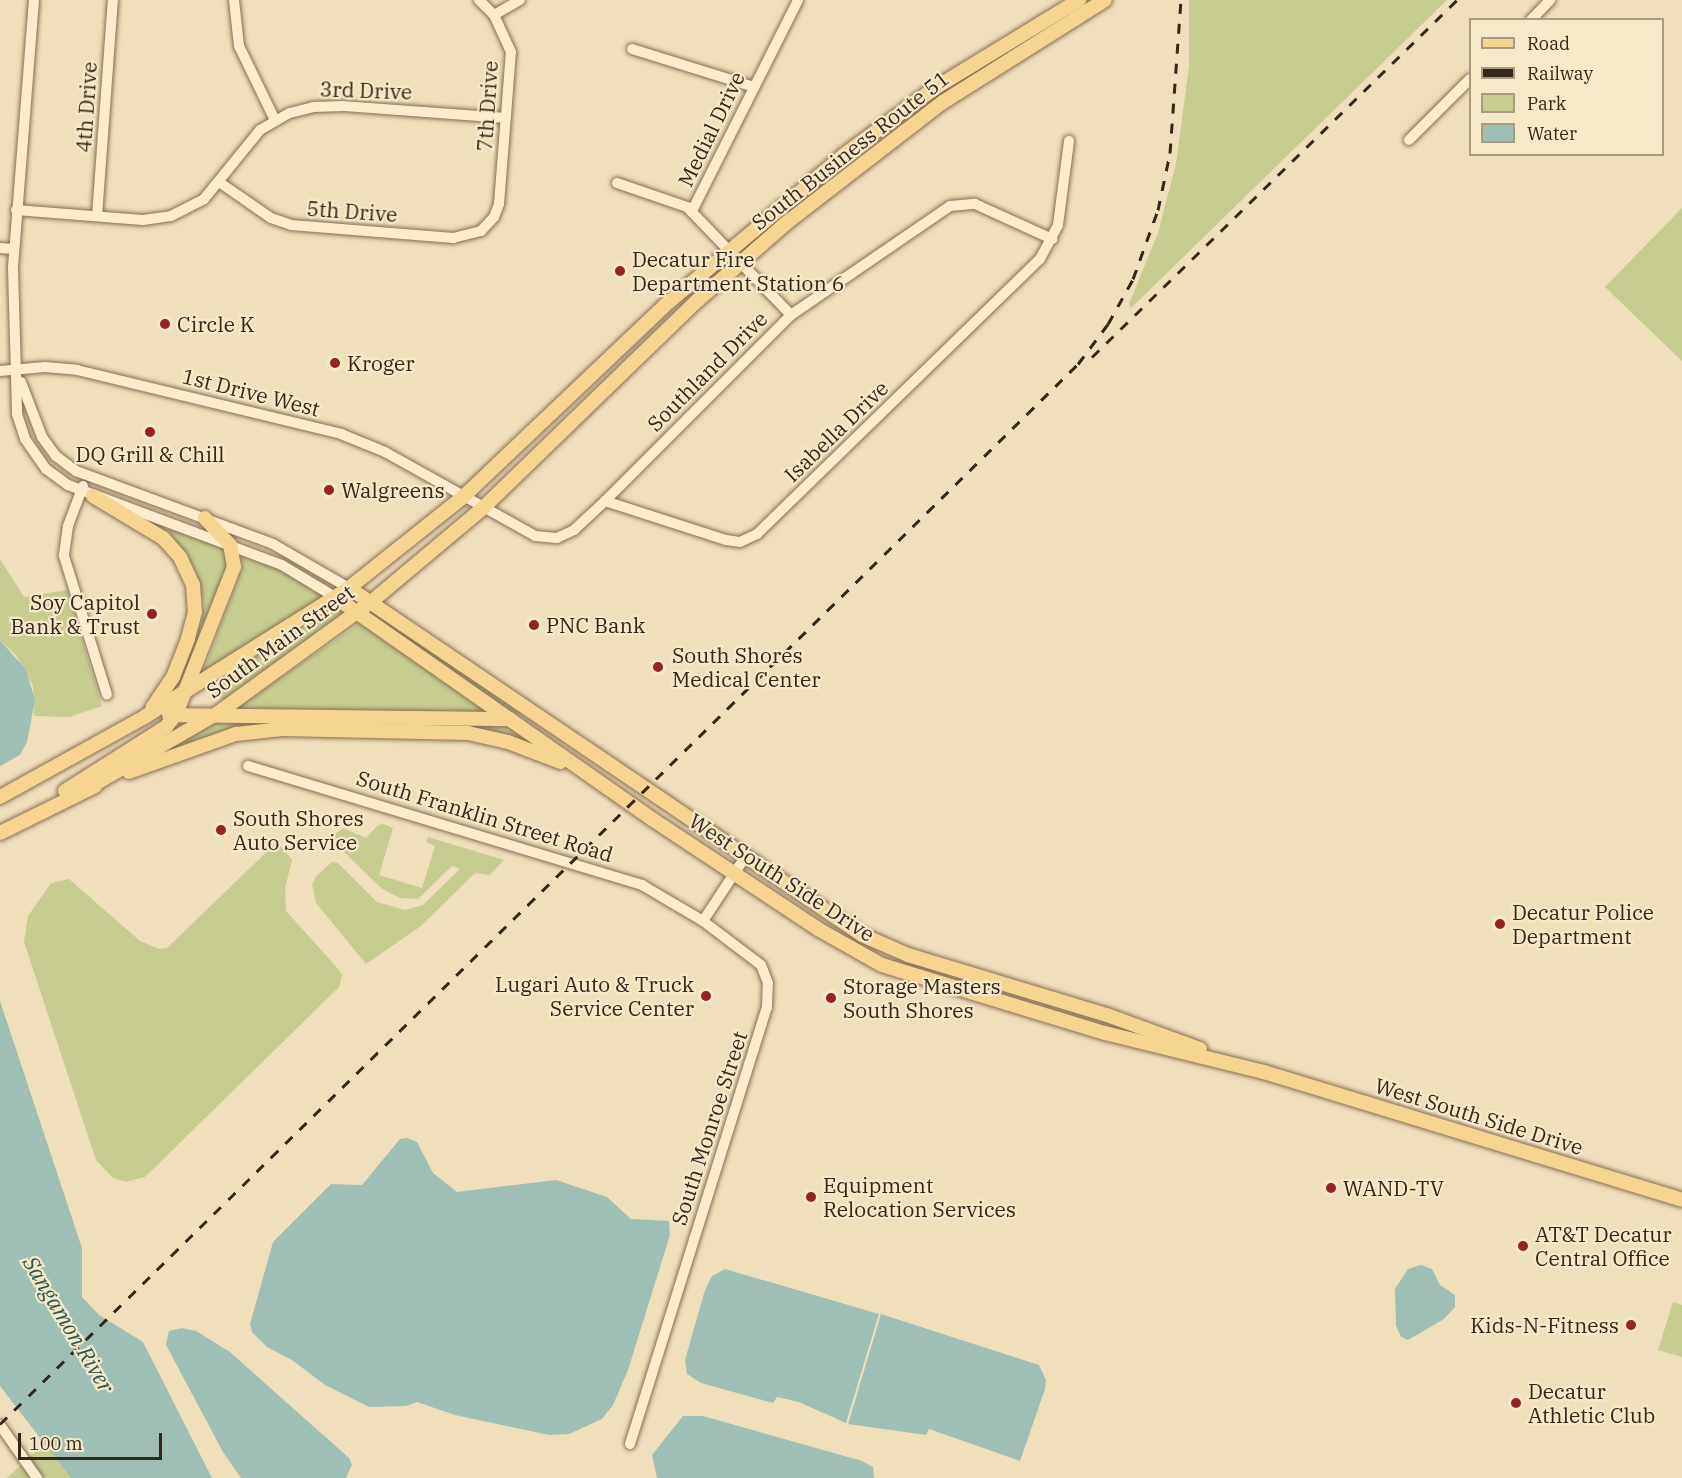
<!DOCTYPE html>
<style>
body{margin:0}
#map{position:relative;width:1682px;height:1478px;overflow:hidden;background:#efdfba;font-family:"IBM Plex Serif",serif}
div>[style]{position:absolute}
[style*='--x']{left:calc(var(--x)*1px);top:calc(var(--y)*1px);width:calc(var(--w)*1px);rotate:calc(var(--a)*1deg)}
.green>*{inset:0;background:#c6cd8e}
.water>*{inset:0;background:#9fbfb6}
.roads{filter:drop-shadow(0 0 2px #866e54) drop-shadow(0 0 2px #866e54)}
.minor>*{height:10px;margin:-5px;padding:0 5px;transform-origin:5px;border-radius:5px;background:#faeccd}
.major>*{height:14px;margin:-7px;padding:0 7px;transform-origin:7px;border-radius:7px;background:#f5d58f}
.rail>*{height:3px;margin-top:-1.5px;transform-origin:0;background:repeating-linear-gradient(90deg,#34271a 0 10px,transparent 0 20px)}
.dots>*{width:16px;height:16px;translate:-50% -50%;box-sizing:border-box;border:3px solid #f6e9ca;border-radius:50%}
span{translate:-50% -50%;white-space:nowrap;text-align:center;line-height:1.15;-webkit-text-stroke:4.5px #f6e9ca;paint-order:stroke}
.street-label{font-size:21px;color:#34271a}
.poi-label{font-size:21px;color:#34271a}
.left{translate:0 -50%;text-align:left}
.right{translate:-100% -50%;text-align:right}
.water-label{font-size:22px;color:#285552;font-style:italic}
.legend{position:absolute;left:1469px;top:18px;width:195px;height:138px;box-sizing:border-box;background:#f6e9ca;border:2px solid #a89b84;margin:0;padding:8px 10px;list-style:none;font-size:18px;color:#34271a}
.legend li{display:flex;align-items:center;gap:12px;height:30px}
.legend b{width:30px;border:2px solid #a89b84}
.scale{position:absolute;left:18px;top:1433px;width:144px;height:27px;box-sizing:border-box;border:3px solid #34271a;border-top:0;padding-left:8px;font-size:18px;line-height:21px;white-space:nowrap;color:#34271a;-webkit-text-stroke:4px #f6e9ca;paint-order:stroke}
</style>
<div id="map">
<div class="green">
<i style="clip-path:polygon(1189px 0,1447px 0,1131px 308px,1129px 304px,1158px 233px,1176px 164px,1189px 66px)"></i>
<i style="clip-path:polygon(1682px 208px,1682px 361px,1605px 287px)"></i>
<i style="clip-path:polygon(167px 528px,224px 547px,228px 568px,178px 688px,201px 632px,204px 603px,195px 570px)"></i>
<i style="clip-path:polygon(242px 553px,277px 567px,324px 597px,203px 672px,242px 569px)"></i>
<i style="clip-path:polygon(0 559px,24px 597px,67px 590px,102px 706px,69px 717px,34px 716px,33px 686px,16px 655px,0 640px)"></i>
<i style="clip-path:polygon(333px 610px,341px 610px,342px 615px,225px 701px,203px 689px)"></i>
<i style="clip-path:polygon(361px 622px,495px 713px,237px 708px)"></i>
<i style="clip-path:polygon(390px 625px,488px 688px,522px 713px,510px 713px,389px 630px)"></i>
<i style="clip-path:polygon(219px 720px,509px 723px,555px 754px,514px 740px,326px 727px,178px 749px,181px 742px)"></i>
<i style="clip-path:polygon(384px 824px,393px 828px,379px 875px,422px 888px,435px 846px,426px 842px,428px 837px,504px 860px,490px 875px,475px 873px,421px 926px,366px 964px,316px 903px,312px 885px,316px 876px,332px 862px,338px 863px,377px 902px,405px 910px,423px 905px,460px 869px,452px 866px,418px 899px,400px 898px,381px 888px,339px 847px,334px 835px,343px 828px,366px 838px,378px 825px)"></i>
<i style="clip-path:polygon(277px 842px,292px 860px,285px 888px,286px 911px,339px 970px,342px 975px,339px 987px,145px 1177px,126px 1182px,113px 1178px,96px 1160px,24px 942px,28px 916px,51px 883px,69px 879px,140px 941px,159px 949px,167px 948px)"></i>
<i style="clip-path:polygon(1673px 1302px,1682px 1305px,1682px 1357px,1658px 1350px)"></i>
<i style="clip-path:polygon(46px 1442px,71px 1478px,7px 1478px)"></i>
</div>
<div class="water">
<i style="clip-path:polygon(0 640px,26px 670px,35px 700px,27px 742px,20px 755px,0 766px)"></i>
<i style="clip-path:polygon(0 1001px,82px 1248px,82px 1297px,99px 1315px,143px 1342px,212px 1478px,71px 1478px,0 1386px)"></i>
<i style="clip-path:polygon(407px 1138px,417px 1142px,433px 1173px,457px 1192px,556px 1180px,607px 1197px,631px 1219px,669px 1221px,670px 1235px,628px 1370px,613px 1405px,602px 1419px,569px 1434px,549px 1435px,455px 1415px,417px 1402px,406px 1406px,369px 1407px,325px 1385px,292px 1360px,267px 1347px,252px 1332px,250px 1324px,273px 1242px,331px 1184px,362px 1185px,400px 1139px)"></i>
<i style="clip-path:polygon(1421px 1265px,1432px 1269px,1440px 1285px,1455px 1295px,1455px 1307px,1444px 1319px,1408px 1340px,1401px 1337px,1396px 1325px,1395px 1289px,1408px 1269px)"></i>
<i style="clip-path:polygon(725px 1269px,879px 1314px,846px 1423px,799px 1402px,777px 1397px,773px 1403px,701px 1383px,687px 1374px,685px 1360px,705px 1290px,712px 1276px)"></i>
<i style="clip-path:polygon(881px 1314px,1039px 1365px,1046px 1380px,1045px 1389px,1020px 1461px,929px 1429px,926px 1435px,848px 1424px)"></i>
<i style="clip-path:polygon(182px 1328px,196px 1331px,230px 1352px,349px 1458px,352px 1465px,346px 1478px,241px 1478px,223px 1452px,166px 1345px,169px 1331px)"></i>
<i style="clip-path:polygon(683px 1416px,703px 1416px,862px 1461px,873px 1467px,874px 1478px,657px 1478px,652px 1455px)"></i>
</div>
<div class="roads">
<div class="minor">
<i style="--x:34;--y:0;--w:269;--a:94.5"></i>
<i style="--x:13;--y:268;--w:146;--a:88.4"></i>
<i style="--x:17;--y:414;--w:26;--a:72"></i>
<i style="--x:25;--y:439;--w:37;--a:55"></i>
<i style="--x:46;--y:469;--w:27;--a:36"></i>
<i style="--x:68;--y:485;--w:228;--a:20.5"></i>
<i style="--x:282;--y:565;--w:62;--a:31.1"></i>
<i style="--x:234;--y:0;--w:46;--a:83.8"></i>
<i style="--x:239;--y:46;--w:82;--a:64.1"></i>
<i style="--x:494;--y:15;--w:30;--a:-30"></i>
<i style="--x:1531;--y:20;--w:28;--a:-46"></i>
<i style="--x:632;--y:49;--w:128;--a:17.3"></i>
<i style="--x:1409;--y:140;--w:86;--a:-45"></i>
<i style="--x:219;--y:182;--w:63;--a:34.7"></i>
<i style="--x:271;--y:218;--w:21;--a:19"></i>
<i style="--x:291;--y:225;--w:163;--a:4.6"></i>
<i style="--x:453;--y:238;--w:29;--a:-14"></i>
<i style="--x:481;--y:231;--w:19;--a:-47"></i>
<i style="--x:494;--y:217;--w:14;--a:-69"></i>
<i style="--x:499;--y:204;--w:152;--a:-85.5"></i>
<i style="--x:511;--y:52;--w:41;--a:-114.7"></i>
<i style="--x:494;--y:15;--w:21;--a:-135"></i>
<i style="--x:617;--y:183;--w:74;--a:18.9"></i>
<i style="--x:687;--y:207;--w:150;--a:46.1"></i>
<i style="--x:16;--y:210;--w:127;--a:4.5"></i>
<i style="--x:143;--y:220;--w:28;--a:-8"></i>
<i style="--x:171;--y:216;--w:37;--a:-27"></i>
<i style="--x:204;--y:199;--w:89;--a:-50.9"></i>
<i style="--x:260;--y:130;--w:34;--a:-30"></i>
<i style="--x:290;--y:113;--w:25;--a:-14"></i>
<i style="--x:314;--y:107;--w:29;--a:-2"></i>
<i style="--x:343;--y:106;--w:162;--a:4.2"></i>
<i style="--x:692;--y:211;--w:236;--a:-63.3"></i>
<i style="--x:97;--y:216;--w:217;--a:-85.8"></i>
<i style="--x:0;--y:248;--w:14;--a:4"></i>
<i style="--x:0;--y:371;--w:45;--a:-5.1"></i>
<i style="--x:45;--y:367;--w:32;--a:5"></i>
<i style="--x:77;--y:370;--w:272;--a:13.6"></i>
<i style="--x:341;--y:434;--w:48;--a:22.2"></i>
<i style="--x:385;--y:452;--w:172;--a:29.2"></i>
<i style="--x:535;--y:536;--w:22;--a:5"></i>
<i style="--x:557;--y:538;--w:19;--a:-25"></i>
<i style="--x:574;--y:530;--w:42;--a:-43.1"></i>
<i style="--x:605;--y:501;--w:263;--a:-45"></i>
<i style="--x:791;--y:315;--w:193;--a:-34.4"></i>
<i style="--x:950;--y:206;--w:25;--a:-5"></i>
<i style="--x:975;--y:204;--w:85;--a:24.4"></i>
<i style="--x:21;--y:382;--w:59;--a:69.1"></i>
<i style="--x:42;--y:437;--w:24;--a:54"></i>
<i style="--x:56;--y:456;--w:25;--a:37"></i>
<i style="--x:76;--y:471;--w:210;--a:20.3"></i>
<i style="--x:273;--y:544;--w:88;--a:30.1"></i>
<i style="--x:83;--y:486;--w:43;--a:110.6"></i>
<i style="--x:68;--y:526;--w:30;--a:98"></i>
<i style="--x:64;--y:556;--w:145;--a:72.8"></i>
<i style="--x:605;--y:501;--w:127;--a:17.9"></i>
<i style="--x:726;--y:540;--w:14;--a:8"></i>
<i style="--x:740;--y:542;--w:19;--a:-25"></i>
<i style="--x:757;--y:534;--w:395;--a:-44.2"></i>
<i style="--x:1040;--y:259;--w:38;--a:-62"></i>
<i style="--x:1058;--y:225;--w:85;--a:-82.5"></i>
<i style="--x:248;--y:766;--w:412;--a:16.8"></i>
<i style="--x:642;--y:885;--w:71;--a:30.5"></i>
<i style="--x:0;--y:1425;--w:65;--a:55.1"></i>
<i style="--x:630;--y:1444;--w:458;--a:-72.6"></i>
<i style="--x:767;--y:1007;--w:24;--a:-88"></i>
<i style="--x:768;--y:983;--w:19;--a:-111"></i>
<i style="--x:761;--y:965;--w:73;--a:-142.8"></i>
<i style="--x:703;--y:921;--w:77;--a:-56.7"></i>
</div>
<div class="major">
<i style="--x:93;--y:496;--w:82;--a:31"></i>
<i style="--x:163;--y:538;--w:25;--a:48"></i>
<i style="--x:180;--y:557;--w:31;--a:65"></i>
<i style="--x:193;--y:585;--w:27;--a:86"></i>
<i style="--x:195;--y:612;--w:28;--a:105"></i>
<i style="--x:188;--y:639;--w:41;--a:111.5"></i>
<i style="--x:173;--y:677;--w:37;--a:124"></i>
<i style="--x:349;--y:588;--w:619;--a:34.07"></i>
<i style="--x:862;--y:935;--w:50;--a:23.5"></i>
<i style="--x:908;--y:955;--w:208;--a:16.8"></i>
<i style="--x:1107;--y:1015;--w:99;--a:20.1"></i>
<i style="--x:335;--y:597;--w:387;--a:35"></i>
<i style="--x:652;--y:819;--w:199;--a:33.5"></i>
<i style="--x:818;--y:929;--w:73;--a:29.4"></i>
<i style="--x:882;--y:965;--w:233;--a:17"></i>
<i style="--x:1105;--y:1033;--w:164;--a:13.8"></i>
<i style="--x:1264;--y:1072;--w:437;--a:17"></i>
<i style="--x:169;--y:715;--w:341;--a:0.7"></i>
<i style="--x:129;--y:772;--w:114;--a:-19.6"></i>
<i style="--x:236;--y:734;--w:46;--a:-6.2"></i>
<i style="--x:282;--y:729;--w:186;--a:1.2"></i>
<i style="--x:468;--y:733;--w:41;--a:12.7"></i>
<i style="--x:508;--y:742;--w:56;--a:21"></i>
<i style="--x:88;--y:788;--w:150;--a:-30"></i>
<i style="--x:218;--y:713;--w:189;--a:-36"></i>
<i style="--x:371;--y:602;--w:146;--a:-40"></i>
<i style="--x:483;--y:508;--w:299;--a:-44.1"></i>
<i style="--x:698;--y:300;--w:116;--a:-41.1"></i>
<i style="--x:785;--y:224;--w:200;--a:-37.7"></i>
<i style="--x:943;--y:102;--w:191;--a:-32.2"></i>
<i style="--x:65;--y:791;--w:120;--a:-32.4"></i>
<i style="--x:166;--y:727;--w:16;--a:-52"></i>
<i style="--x:176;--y:714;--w:158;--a:-68.5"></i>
<i style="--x:234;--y:567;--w:22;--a:-100"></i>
<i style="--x:230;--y:545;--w:37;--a:-133"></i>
<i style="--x:0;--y:797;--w:167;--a:-29"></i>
<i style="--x:146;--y:716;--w:240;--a:-32.2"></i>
<i style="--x:349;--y:588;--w:146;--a:-38.6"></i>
<i style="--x:463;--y:497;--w:277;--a:-43.5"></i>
<i style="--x:664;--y:306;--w:236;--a:-40"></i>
<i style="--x:845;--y:154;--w:112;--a:-36.3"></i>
<i style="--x:935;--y:88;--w:169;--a:-31.4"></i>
<i style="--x:0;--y:833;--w:106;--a:-26.3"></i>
</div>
</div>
<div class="rail">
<i style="--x:1092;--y:357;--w:511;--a:-44.37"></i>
<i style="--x:0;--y:1424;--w:1512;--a:-44.52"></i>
<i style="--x:1078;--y:364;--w:50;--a:-53.1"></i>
<i style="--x:1108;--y:324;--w:51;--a:-60.9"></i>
<i style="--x:1133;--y:279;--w:73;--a:-70.1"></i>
<i style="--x:1158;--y:210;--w:58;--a:-78.1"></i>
<i style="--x:1170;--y:153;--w:153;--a:-85.9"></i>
</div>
<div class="dots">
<i style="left:620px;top:271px;background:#972223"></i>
<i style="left:165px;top:324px;background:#972223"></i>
<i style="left:335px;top:363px;background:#972223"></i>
<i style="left:150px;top:432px;background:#972223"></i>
<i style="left:329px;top:490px;background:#972223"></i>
<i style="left:152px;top:614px;background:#972223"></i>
<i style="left:534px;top:625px;background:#972223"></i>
<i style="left:658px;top:667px;background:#972223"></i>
<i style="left:221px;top:830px;background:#972223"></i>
<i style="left:1500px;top:924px;background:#972223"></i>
<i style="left:706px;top:996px;background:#972223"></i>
<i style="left:831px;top:998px;background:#972223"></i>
<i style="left:1331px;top:1188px;background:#972223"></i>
<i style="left:811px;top:1197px;background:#972223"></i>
<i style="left:1523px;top:1246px;background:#972223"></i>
<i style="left:1631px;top:1325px;background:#972223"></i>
<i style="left:1516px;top:1403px;background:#972223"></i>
</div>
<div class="street-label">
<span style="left:366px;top:90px;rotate:2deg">3rd Drive</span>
<span style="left:487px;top:106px;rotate:-86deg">7th Drive</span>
<span style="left:86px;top:107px;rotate:-86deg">4th Drive</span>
<span style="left:711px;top:129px;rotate:-64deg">Medial Drive</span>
<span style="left:850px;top:150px;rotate:-38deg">South Business Route 51</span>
<span style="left:352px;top:211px;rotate:4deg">5th Drive</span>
<span style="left:707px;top:371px;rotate:-45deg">Southland Drive</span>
<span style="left:251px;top:392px;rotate:14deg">1st Drive West</span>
<span style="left:836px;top:431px;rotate:-44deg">Isabella Drive</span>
<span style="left:280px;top:641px;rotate:-36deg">South Main Street</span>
<span style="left:485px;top:816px;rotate:17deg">South Franklin Street Road</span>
<span style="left:782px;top:877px;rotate:33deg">West South Side Drive</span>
<span style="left:1479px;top:1116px;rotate:17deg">West South Side Drive</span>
<span style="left:709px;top:1128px;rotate:-72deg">South Monroe Street</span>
</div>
<div class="poi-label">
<span class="left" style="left:632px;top:271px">Decatur Fire<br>Department Station 6</span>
<span class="left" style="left:177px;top:324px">Circle K</span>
<span class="left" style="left:347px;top:363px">Kroger</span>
<span style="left:150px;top:454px">DQ Grill &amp; Chill</span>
<span class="left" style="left:341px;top:490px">Walgreens</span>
<span class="right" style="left:140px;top:614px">Soy Capitol<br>Bank &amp; Trust</span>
<span class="left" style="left:546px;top:625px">PNC Bank</span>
<span class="left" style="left:672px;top:667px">South Shores<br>Medical Center</span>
<span class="left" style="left:233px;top:830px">South Shores<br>Auto Service</span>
<span class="left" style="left:1512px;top:924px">Decatur Police<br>Department</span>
<span class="right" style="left:694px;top:996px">Lugari Auto &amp; Truck<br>Service Center</span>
<span class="left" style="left:843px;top:998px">Storage Masters<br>South Shores</span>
<span class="left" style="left:823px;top:1197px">Equipment<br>Relocation Services</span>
<span class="left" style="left:1343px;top:1188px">WAND-TV</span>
<span class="left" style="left:1535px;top:1246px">AT&amp;T Decatur<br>Central Office</span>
<span class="right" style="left:1619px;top:1325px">Kids-N-Fitness</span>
<span class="left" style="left:1528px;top:1403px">Decatur<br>Athletic Club</span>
</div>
<div class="water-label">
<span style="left:69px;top:1324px;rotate:59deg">Sangamon River</span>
</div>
<ul class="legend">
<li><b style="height:8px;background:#f5d58f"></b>Road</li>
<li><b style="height:8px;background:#34271a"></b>Railway</li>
<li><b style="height:16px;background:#c6cd8e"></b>Park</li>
<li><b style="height:16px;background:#9fbfb6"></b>Water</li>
</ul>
<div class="scale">100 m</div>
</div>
